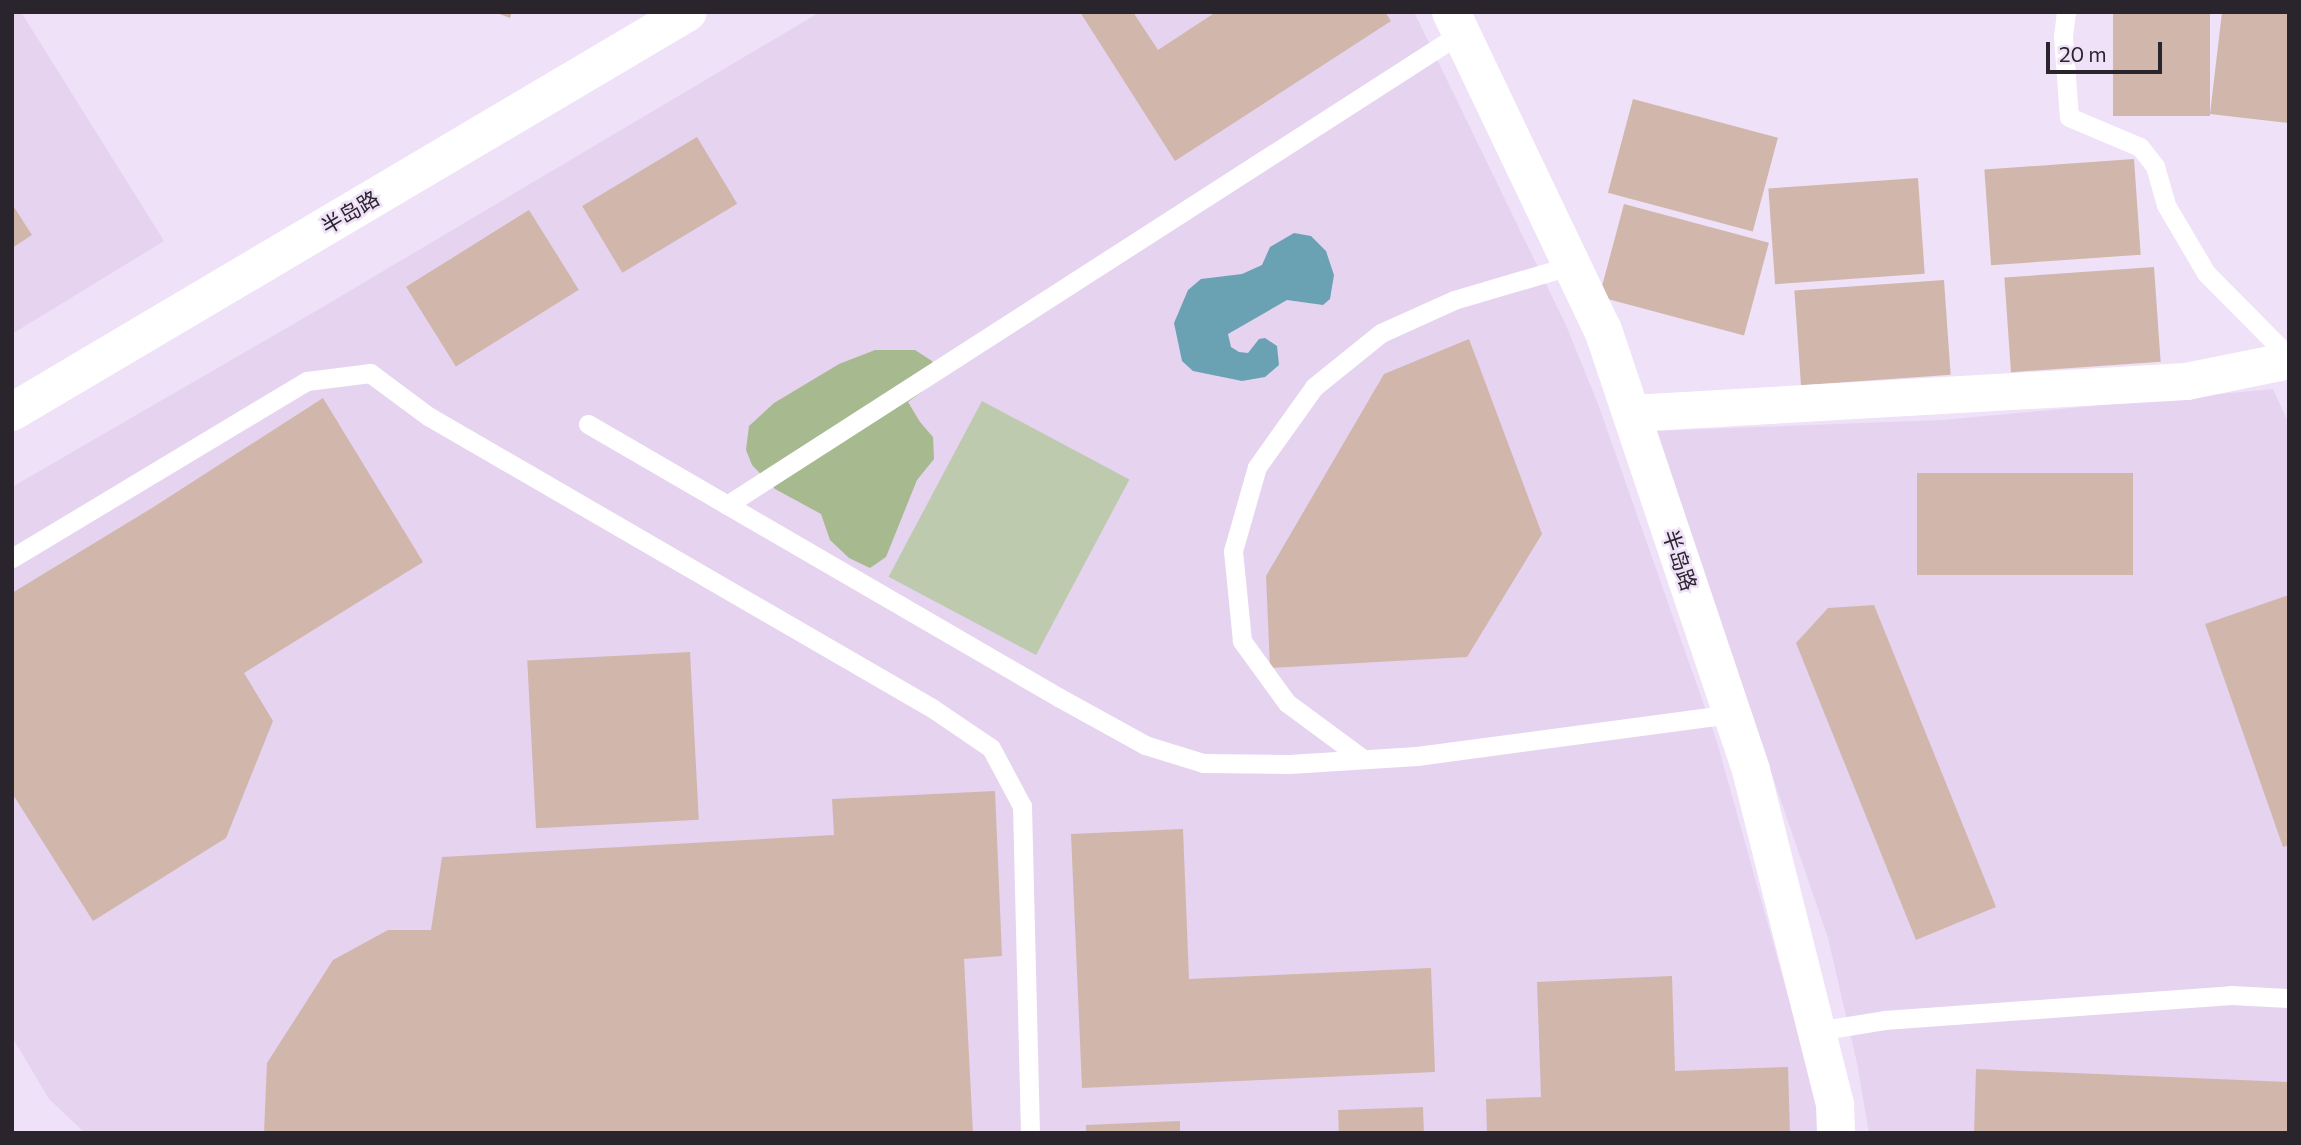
<!DOCTYPE html>
<meta charset="utf-8">
<style>
body{margin:0}
#map{position:relative;width:2301px;height:1145px;overflow:hidden;background:#efe1f8;font-family:Commissioner,"Noto Sans SC",sans-serif}
div>[style]{position:absolute}
[style*='--x']{left:calc(var(--x)*1px);top:calc(var(--y)*1px);width:calc(var(--w)*1px);rotate:calc(var(--a)*1deg)}
.built>*{inset:0;background:#e5d3f0}
.green>*{inset:0;background:#bdcaae;transform-origin:0 0}
.forest>*{inset:0;background:#a7ba8f}
.water>*{inset:0;background:#6ba2b3}
.building>*{inset:0;background:#d1b7ab;transform-origin:0 0}
.service>*{height:19px;margin:-9.5px;padding:0 9.5px;transform-origin:9.5px;border-radius:9.5px;background:#fff}
.minor>*{height:37px;margin:-18.5px;padding:0 18.5px;transform-origin:18.5px;border-radius:18.5px;background:#fff}
.tertiary>*{height:38px;margin:-19px;padding:0 19px;transform-origin:19px;border-radius:19px;background:#fff}
span{translate:-50% -50%;white-space:nowrap;text-align:center;line-height:1.15;-webkit-text-stroke:5px #efe1f8;paint-order:stroke}
.street-label{font-size:21px;color:#2a252d}
.frame{position:absolute;inset:0;border:14px solid #2a252d;pointer-events:none}
.scale{position:absolute;left:2046px;top:42px;width:116px;height:32px;box-sizing:border-box;border:4px solid #2a252d;border-top:0;padding-left:9px;font-size:21px;line-height:24px;white-space:nowrap;color:#2a252d;-webkit-text-stroke:5px #efe1f8;paint-order:stroke}
</style>
<div id="map">
<div class="built">
<i style="clip-path:polygon(12px 12px,21px 12px,164px 241px,12px 334px)"></i>
<i style="clip-path:polygon(820px 12px,1414px 12px,1565px 323px,1598px 404px,1717px 742px,1818px 1104px,1819px 1133px,85px 1133px,49px 1099px,12px 1037px,12px 487px,316px 311px)"></i>
<i style="clip-path:polygon(2273px 389px,2289px 424px,2289px 1133px,1869px 1133px,1857px 1063px,1828px 938px,1654px 431px,1943px 420px)"></i>
</div>
<div class="green">
<i style="left:982px;top:401px;width:167px;height:199px;rotate:28deg"></i>
</div>
<div class="forest">
<i style="clip-path:polygon(875px 350px,915px 350px,932px 361px,939px 379px,908px 402px,920px 422px,933px 437px,934px 459px,917px 480px,886px 557px,870px 568px,849px 558px,830px 540px,821px 514px,775px 489px,752px 465px,746px 450px,749px 426px,774px 403px,839px 364px)"></i>
</div>
<div class="water">
<i style="clip-path:polygon(1294px 233px,1311px 236px,1326px 251px,1334px 275px,1330px 299px,1323px 305px,1287px 300px,1228px 334px,1231px 347px,1239px 352px,1248px 353px,1259px 339px,1265px 338px,1277px 346px,1279px 365px,1265px 377px,1242px 381px,1193px 371px,1182px 361px,1174px 323px,1188px 290px,1201px 279px,1242px 274px,1262px 265px,1270px 247px)"></i>
</div>
<div class="building">
<i style="clip-path:polygon(494px 12px,512px 12px,510px 18px)"></i>
<i style="clip-path:polygon(1080px 12px,1133px 12px,1158px 50px,1216px 12px,1385px 12px,1391px 21px,1175px 161px)"></i>
<i style="left:2113px;top:12px;width:97px;height:104px"></i>
<i style="clip-path:polygon(2222px 12px,2289px 12px,2289px 123px,2210px 114px)"></i>
<i style="left:1633px;top:99px;width:150px;height:97px;rotate:15deg"></i>
<i style="left:697px;top:137px;width:78px;height:134px;rotate:59deg"></i>
<i style="left:2134px;top:159px;width:96px;height:150px;rotate:86deg"></i>
<i style="left:1918px;top:178px;width:96px;height:150px;rotate:86deg"></i>
<i style="clip-path:polygon(12px 204px,32px 235px,12px 248px)"></i>
<i style="left:1624px;top:204px;width:150px;height:96px;rotate:15deg"></i>
<i style="left:529px;top:210px;width:94px;height:145px;rotate:58deg"></i>
<i style="left:2154px;top:267px;width:95px;height:150px;rotate:86deg"></i>
<i style="left:1944px;top:280px;width:95px;height:150px;rotate:86deg"></i>
<i style="clip-path:polygon(1469px 339px,1542px 534px,1467px 657px,1270px 668px,1266px 576px,1384px 374px)"></i>
<i style="clip-path:polygon(323px 398px,423px 562px,244px 673px,273px 721px,226px 838px,93px 921px,12px 793px,12px 593px,152px 508px)"></i>
<i style="left:2133px;top:473px;width:102px;height:216px;rotate:90deg"></i>
<i style="clip-path:polygon(2289px 595px,2289px 845px,2283px 847px,2205px 624px)"></i>
<i style="clip-path:polygon(1874px 605px,1996px 907px,1916px 940px,1796px 643px,1828px 608px)"></i>
<i style="left:690px;top:652px;width:168px;height:163px;rotate:87deg"></i>
<i style="clip-path:polygon(995px 791px,1002px 956px,964px 959px,973px 1133px,264px 1133px,267px 1063px,333px 960px,388px 930px,431px 930px,442px 857px,834px 835px,832px 799px)"></i>
<i style="clip-path:polygon(1183px 829px,1189px 979px,1431px 968px,1435px 1072px,1082px 1088px,1071px 834px)"></i>
<i style="clip-path:polygon(1672px 976px,1675px 1071px,1788px 1067px,1790px 1133px,1487px 1133px,1486px 1099px,1541px 1097px,1537px 982px)"></i>
<i style="clip-path:polygon(1976px 1069px,2289px 1082px,2289px 1133px,1974px 1133px)"></i>
<i style="left:1423px;top:1107px;width:26px;height:85px;rotate:88deg"></i>
<i style="clip-path:polygon(1180px 1121px,1180px 1133px,1086px 1133px,1086px 1125px)"></i>
</div>
<div class="service">
<i style="--x:2066;--y:12;--w:24;--a:97"></i>
<i style="--x:2063;--y:36;--w:81;--a:85.8"></i>
<i style="--x:2069;--y:117;--w:77;--a:22.9"></i>
<i style="--x:2140;--y:147;--w:24;--a:52"></i>
<i style="--x:2155;--y:166;--w:41;--a:74.2"></i>
<i style="--x:2166;--y:205;--w:79;--a:59.5"></i>
<i style="--x:2206;--y:273;--w:118;--a:45.3"></i>
<i style="--x:588;--y:424;--w:546;--a:30.14"></i>
<i style="--x:1060;--y:698;--w:97;--a:28.9"></i>
<i style="--x:1145;--y:745;--w:61;--a:17.2"></i>
<i style="--x:1203;--y:763;--w:86;--a:0.7"></i>
<i style="--x:1289;--y:764;--w:128;--a:-3.6"></i>
<i style="--x:1417;--y:756;--w:318;--a:-7.6"></i>
<i style="--x:727;--y:505;--w:873;--a:-32.74"></i>
<i style="--x:12;--y:558;--w:344;--a:-31"></i>
<i style="--x:307;--y:381;--w:64;--a:-7.2"></i>
<i style="--x:370;--y:373;--w:72;--a:36.6"></i>
<i style="--x:428;--y:416;--w:582;--a:30.09"></i>
<i style="--x:932;--y:708;--w:71;--a:34.1"></i>
<i style="--x:991;--y:748;--w:66;--a:61.9"></i>
<i style="--x:1022;--y:806;--w:327;--a:88.6"></i>
<i style="--x:1363;--y:759;--w:94;--a:-143.6"></i>
<i style="--x:1287;--y:703;--w:77;--a:-126"></i>
<i style="--x:1242;--y:641;--w:90;--a:-95.7"></i>
<i style="--x:1233;--y:551;--w:87;--a:-74.1"></i>
<i style="--x:1257;--y:467;--w:98;--a:-54.5"></i>
<i style="--x:1314;--y:387;--w:86;--a:-38.9"></i>
<i style="--x:1381;--y:333;--w:80;--a:-24.3"></i>
<i style="--x:1454;--y:300;--w:124;--a:-16.4"></i>
<i style="--x:1817;--y:1031;--w:68;--a:-9.3"></i>
<i style="--x:1884;--y:1020;--w:348;--a:-4.1"></i>
<i style="--x:2231;--y:995;--w:58;--a:3"></i>
</div>
<div class="minor">
<i style="--x:1631;--y:413;--w:556;--a:-3.3"></i>
<i style="--x:2186;--y:381;--w:105;--a:-11.5"></i>
</div>
<div class="tertiary">
<i style="--x:1451;--y:12;--w:352;--a:64.5"></i>
<i style="--x:1603;--y:330;--w:464;--a:71.4"></i>
<i style="--x:1751;--y:770;--w:344;--a:75.9"></i>
<i style="--x:1835;--y:1104;--w:29;--a:88"></i>
<i style="--x:12;--y:412;--w:785;--a:-30.61"></i>
</div>
<div class="street-label">
<span style="left:350px;top:212px;rotate:-31deg">半岛路</span>
<span style="left:1680px;top:560px;rotate:71deg">半岛路</span>
</div>
<div class="frame"></div>
<div class="scale">20 m</div>
</div>
